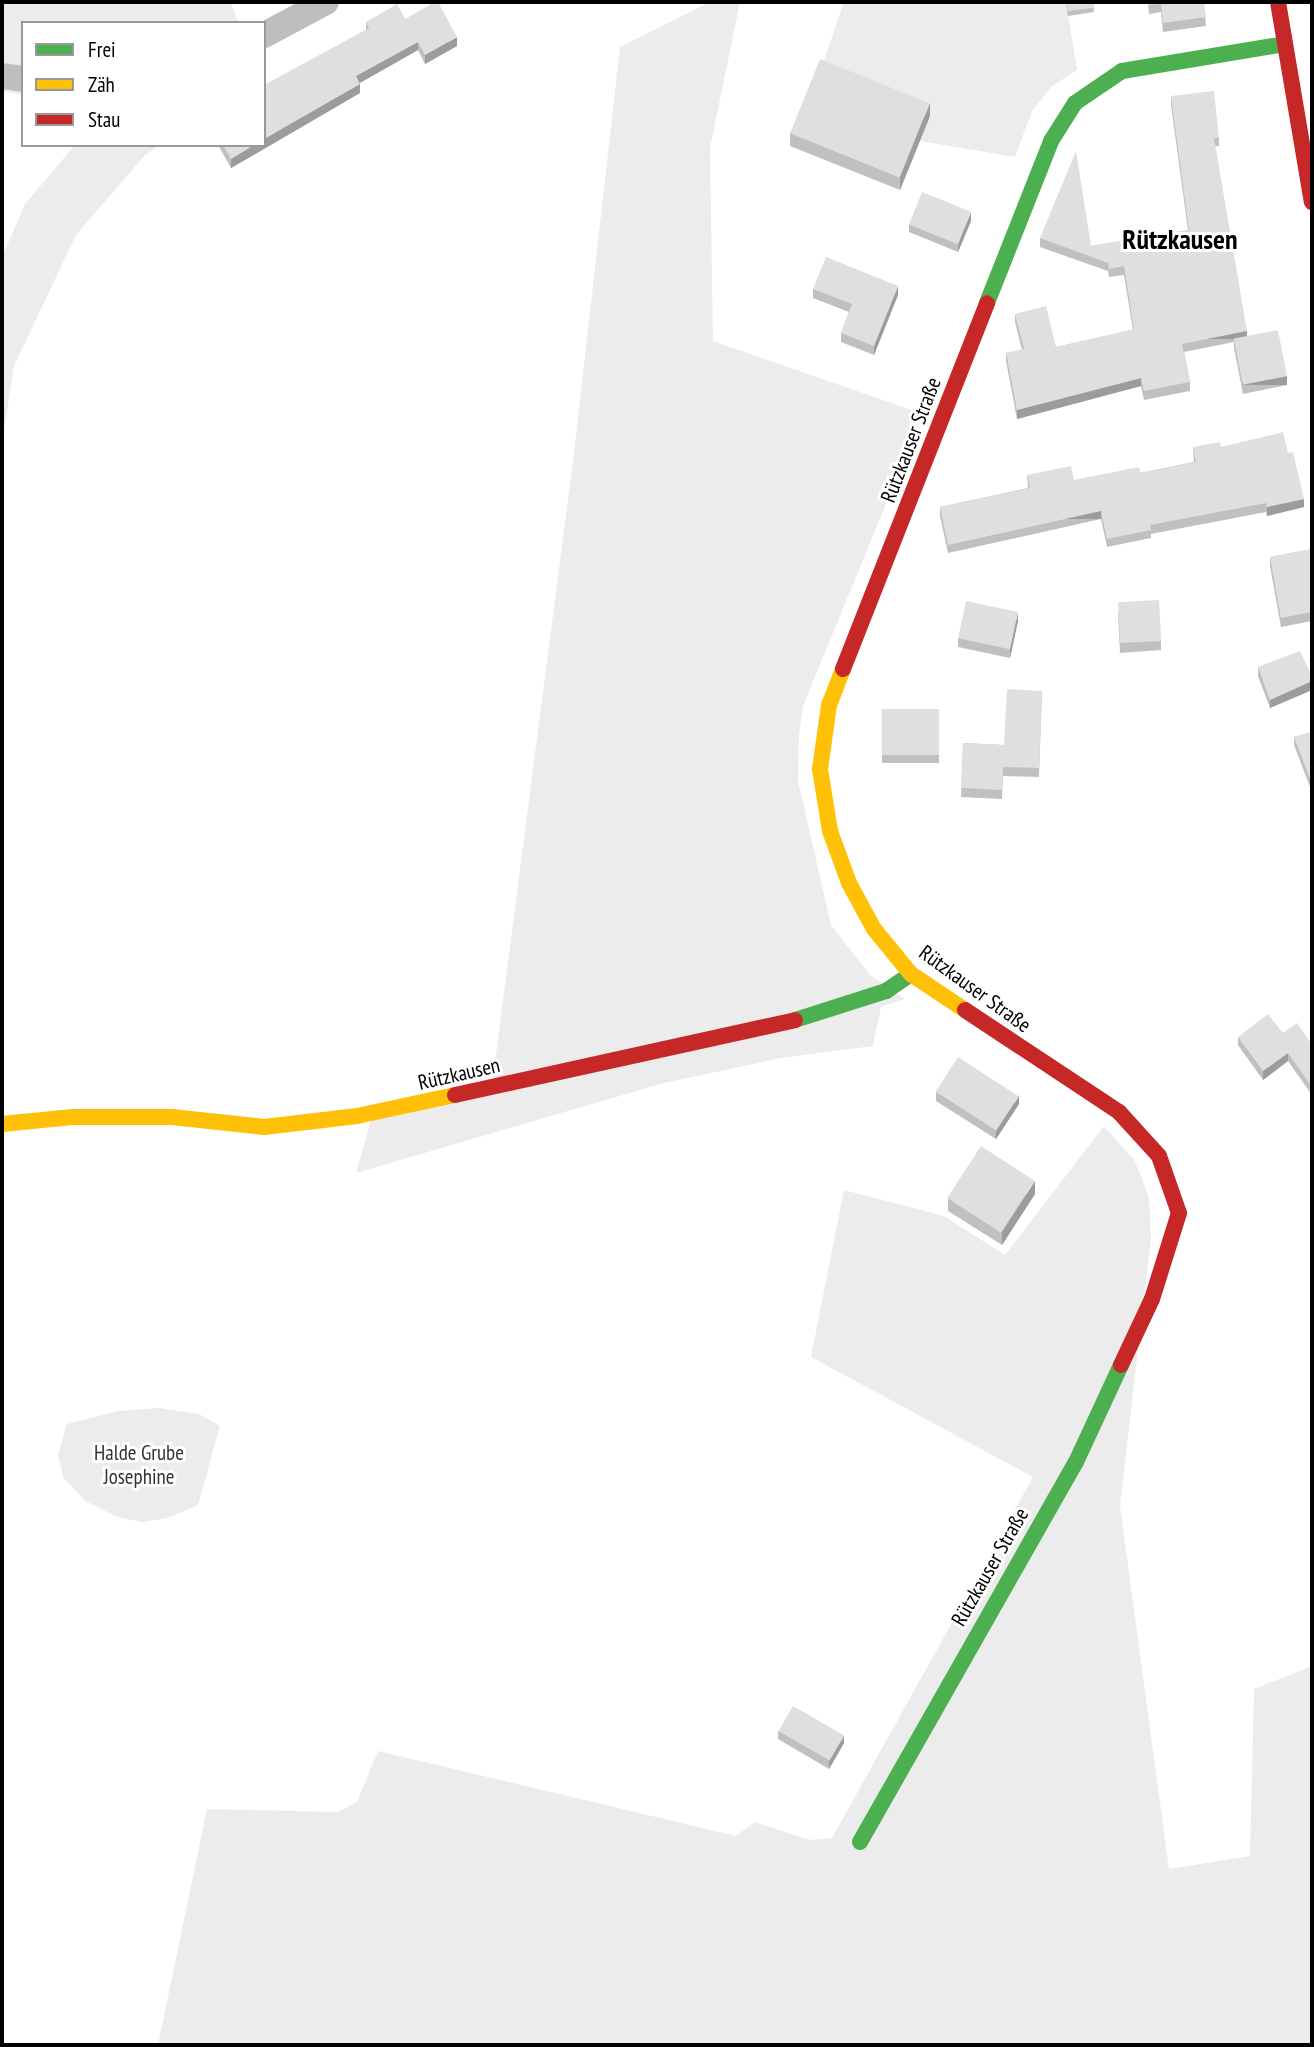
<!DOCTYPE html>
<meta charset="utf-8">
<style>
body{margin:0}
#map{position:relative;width:1314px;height:2047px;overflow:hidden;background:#fff;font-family:"PT Sans Narrow",sans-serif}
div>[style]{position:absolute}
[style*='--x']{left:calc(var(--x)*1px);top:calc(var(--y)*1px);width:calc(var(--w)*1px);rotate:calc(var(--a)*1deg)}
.green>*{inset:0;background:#ececec}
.street>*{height:26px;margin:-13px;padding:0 13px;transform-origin:13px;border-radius:13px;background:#bebebe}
.fast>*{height:16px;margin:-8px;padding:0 8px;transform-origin:8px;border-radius:8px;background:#4caf50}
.slow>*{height:16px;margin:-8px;padding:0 8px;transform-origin:8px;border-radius:8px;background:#ffc107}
.jam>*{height:16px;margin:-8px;padding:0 8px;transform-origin:8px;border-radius:8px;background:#c62828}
.wall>*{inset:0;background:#c0c0c0;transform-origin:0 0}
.shaded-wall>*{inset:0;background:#9c9c9c;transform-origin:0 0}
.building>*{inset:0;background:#dfdfdf;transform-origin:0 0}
span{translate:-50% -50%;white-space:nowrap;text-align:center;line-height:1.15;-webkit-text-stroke:6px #fff;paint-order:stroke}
.street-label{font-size:21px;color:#000}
.park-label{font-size:21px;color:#333}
.district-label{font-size:28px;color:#000;font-weight:700}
.frame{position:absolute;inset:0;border:4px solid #000;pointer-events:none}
.legend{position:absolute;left:21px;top:21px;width:245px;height:126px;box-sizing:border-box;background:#fff;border:2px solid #999;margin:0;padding:9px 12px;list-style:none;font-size:21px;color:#000}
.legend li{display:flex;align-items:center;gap:14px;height:35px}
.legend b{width:35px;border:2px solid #999}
</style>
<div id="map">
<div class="green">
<i style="clip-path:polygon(2px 2px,230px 2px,239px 23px,23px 23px,23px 95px,2px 91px)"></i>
<i style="clip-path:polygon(710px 2px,740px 2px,710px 148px,713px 341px,923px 414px,803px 706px,799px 734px,798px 781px,831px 925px,870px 975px,905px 999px,881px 1007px,873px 1046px,781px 1058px,664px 1083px,356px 1173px,373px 1113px,492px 1085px,574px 453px,620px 47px)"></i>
<i style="clip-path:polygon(844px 2px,1066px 2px,1077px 70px,1051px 87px,1032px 111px,1015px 157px,920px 141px,820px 72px)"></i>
<i style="clip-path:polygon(75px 145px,160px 145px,145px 155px,76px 235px,14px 366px,2px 442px,2px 257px,25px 204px)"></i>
<i style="clip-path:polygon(1104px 1126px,1135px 1161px,1149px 1198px,1151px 1238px,1120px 1506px,1169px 1869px,1250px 1856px,1254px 1689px,1312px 1666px,1312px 2045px,158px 2045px,207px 1809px,338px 1812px,357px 1802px,378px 1751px,736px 1836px,755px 1822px,810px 1840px,832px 1838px,1033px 1477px,811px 1357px,844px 1190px,944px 1216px,1005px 1255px)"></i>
<i style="clip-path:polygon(159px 1408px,199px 1414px,220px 1426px,198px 1505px,168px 1518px,142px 1522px,117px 1517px,85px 1501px,63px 1477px,58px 1455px,67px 1424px,118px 1411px)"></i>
</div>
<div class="street">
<i style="--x:264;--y:35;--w:70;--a:-28"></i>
<i style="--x:2;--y:76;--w:21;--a:8"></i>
</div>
<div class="fast">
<i style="--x:987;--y:303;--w:174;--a:-68.4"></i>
<i style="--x:1051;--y:141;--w:45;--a:-57.7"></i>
<i style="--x:1075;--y:103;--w:57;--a:-34.2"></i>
<i style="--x:1122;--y:71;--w:165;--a:-9.4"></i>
<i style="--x:795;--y:1020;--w:96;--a:-17.7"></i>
<i style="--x:886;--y:991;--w:30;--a:-34"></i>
<i style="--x:860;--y:1842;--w:437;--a:-60.4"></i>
<i style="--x:1076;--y:1462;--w:107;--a:-65.1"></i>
</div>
<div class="slow">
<i style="--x:843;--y:669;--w:39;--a:111"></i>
<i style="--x:829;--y:705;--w:65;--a:98"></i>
<i style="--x:820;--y:769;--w:63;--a:80.8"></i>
<i style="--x:830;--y:831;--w:55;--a:69.9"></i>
<i style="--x:849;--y:883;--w:52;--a:61.5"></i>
<i style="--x:874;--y:929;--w:58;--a:50.6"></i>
<i style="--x:911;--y:974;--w:65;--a:33.7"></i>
<i style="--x:2;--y:1124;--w:71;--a:-5.6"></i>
<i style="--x:73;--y:1117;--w:99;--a:0"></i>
<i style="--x:172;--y:1117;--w:93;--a:6.2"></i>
<i style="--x:264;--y:1127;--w:94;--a:-6.7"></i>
<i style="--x:357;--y:1116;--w:100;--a:-12.1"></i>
</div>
<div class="jam">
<i style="--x:1278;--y:2;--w:203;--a:80.4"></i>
<i style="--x:843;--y:669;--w:393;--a:-68.5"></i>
<i style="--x:965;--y:1010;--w:185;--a:33.5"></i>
<i style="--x:1119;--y:1112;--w:59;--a:47.7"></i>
<i style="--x:1159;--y:1156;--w:60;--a:70.7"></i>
<i style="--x:1179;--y:1213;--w:90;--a:107.4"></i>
<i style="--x:1152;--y:1299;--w:73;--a:115.2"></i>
<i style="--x:455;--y:1095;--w:348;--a:-12.4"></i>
</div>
<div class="wall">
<i style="clip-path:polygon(1066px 2px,1093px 2px,1094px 12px,1068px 16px)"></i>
<i style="clip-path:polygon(1148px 2px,1204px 2px,1206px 26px,1163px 32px,1161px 12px,1149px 14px)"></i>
<i style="clip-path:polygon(405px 19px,457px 46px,425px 64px,418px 50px,360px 83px,360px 93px,231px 168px,218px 145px,264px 145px,366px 30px,366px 22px)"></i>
<i style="clip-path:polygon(1171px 96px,1219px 138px,1219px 146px,1215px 146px,1247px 337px,1287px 385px,1243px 394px,1234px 348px,1234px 342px,1184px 352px,1190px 382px,1190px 391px,1144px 400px,1141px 386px,1017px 419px,1006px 361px,1006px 353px,1022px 350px,1015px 322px,1015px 314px,1056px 347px,1133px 330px,1124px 275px,1109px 277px,1108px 271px,1040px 247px,1040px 238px,1091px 246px,1188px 230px,1171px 105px)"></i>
<i style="clip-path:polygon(930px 116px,900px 190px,790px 146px,790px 133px)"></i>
<i style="clip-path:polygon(971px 221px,958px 252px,909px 232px,909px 224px)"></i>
<i style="clip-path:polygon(813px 289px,898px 295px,874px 355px,841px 342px,841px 333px,849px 312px,813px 298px)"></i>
<i style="clip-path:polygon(1193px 447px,1221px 447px,1288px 453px,1304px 507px,1267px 516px,1266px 512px,1151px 534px,1151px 538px,1107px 547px,1101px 519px,948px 553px,940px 516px,940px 507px,1028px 488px,1027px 475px,1074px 480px,1140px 473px,1194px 462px)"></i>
<i style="clip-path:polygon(1312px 549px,1312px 621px,1281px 627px,1270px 566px,1270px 557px)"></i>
<i style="clip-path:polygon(1118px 612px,1161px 641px,1161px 650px,1120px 653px)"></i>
<i style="clip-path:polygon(1018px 621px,1010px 658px,958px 647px,958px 638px)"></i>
<i style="clip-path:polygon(1258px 667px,1312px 676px,1312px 690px,1270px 708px,1258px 676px)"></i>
<i style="clip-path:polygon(1042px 691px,1039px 777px,1003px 776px,1002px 799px,961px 797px,963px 743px,1004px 745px)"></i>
<i style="left:882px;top:709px;width:57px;height:54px"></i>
<i style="clip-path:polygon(1312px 732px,1312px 792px,1294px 745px,1294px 737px)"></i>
<i style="clip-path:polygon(1283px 1033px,1312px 1045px,1312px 1095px,1288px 1061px,1263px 1080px,1238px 1045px,1238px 1037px)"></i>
<i style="clip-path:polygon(936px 1092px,1019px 1104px,996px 1139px,936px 1101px)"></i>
<i style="clip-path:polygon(1035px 1194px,1002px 1245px,948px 1211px,948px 1198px)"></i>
<i style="clip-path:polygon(778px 1731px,844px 1743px,829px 1769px,778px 1739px)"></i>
</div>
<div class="shaded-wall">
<i style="clip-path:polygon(457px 37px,457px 46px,425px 64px,425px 55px)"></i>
<i style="clip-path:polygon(418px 42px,418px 50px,356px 85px,356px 76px)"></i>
<i style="clip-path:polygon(360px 84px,360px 93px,231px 168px,231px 159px,254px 145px,264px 145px,264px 139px)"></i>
<i style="clip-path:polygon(930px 103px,930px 116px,900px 190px,900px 177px)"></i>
<i style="clip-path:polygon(971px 212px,971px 221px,958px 252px,958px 244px)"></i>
<i style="clip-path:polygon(898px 286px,898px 295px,874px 355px,874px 346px)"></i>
<i style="left:1247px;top:331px;width:8px;height:66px;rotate:90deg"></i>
<i style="left:1287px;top:376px;width:9px;height:45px;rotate:90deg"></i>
<i style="clip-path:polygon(1141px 378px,1141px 386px,1017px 419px,1017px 410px)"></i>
<i style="clip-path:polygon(1304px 499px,1304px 507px,1267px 516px,1267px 507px)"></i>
<i style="left:1101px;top:511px;width:8px;height:157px;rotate:90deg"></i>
<i style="clip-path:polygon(1018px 612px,1018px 621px,1010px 658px,1010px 649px)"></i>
<i style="clip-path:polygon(1312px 681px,1312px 690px,1270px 708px,1270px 700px)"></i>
<i style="clip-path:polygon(1288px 1053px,1288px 1061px,1263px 1080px,1263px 1071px)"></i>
<i style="clip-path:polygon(1019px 1096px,1019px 1104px,996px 1139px,996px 1131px)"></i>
<i style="clip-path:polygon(1035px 1181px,1035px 1194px,1002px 1245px,1002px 1232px)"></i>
<i style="clip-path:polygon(844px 1735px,844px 1743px,829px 1769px,829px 1761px)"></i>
</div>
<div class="building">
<i style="clip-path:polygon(435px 2px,438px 2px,457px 37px,425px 55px,418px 42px,356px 76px,360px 84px,264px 139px,264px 85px,369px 28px,366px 22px,397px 4px,405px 19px)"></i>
<i style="clip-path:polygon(1067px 2px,1093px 2px,1094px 8px,1068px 11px)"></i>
<i style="clip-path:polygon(1149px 2px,1204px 2px,1206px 17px,1163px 23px,1161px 4px,1149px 5px)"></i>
<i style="left:820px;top:59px;width:118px;height:80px;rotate:22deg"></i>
<i style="clip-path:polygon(1214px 91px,1219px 138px,1214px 138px,1247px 331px,1182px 344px,1190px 382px,1144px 391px,1141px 378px,1017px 410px,1006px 353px,1024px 349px,1015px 314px,1046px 306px,1056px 347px,1134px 329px,1124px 266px,1109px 269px,1108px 263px,1040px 238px,1076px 151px,1091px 246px,1189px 230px,1171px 96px)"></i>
<i style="clip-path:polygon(223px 145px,254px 145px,231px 159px)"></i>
<i style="left:922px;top:192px;width:53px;height:35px;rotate:22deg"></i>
<i style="clip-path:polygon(826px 257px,898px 286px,874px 346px,841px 333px,852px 304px,813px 289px)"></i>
<i style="left:1278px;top:330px;width:47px;height:45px;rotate:79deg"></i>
<i style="clip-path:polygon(1283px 432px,1288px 453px,1293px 452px,1304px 499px,1267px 507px,1266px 503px,1150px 525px,1151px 530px,1107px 539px,1101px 511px,948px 545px,940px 507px,1030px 488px,1027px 475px,1071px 466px,1074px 480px,1139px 467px,1140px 473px,1196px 462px,1193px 447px,1220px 442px,1221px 447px)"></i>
<i style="clip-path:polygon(1312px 549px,1312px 612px,1281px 618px,1270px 557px)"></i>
<i style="left:1159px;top:600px;width:41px;height:41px;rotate:87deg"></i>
<i style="left:966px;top:601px;width:53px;height:38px;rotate:12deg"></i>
<i style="clip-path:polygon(1300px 651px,1312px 676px,1312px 681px,1270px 700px,1258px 667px)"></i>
<i style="clip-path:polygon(1007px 689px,1042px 691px,1039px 768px,1003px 767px,1002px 790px,961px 788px,963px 743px,1004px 745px)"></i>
<i style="left:882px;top:709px;width:57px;height:46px"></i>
<i style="clip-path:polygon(1312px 732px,1312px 784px,1294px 737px)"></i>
<i style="clip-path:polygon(1268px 1014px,1283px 1033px,1297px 1023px,1312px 1045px,1312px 1087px,1288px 1053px,1263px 1071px,1238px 1037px)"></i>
<i style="left:958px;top:1057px;width:72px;height:41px;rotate:33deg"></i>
<i style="left:981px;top:1146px;width:64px;height:62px;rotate:33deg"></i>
<i style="left:793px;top:1706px;width:59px;height:29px;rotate:30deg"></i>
</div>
<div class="street-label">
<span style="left:911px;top:440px;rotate:-69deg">Rützkauser Straße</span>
<span style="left:975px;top:989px;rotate:36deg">Rützkauser Straße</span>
<span style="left:459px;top:1074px;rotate:-13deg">Rützkausen</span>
<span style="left:990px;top:1567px;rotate:-60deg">Rützkauser Straße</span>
</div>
<div class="park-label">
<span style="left:139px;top:1465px">Halde Grube<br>Josephine</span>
</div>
<div class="district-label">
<span style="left:1180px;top:239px">Rützkausen</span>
</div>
<div class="frame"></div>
<ul class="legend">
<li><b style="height:9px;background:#4caf50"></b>Frei</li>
<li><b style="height:9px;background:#ffc107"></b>Zäh</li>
<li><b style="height:9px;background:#c62828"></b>Stau</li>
</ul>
</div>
